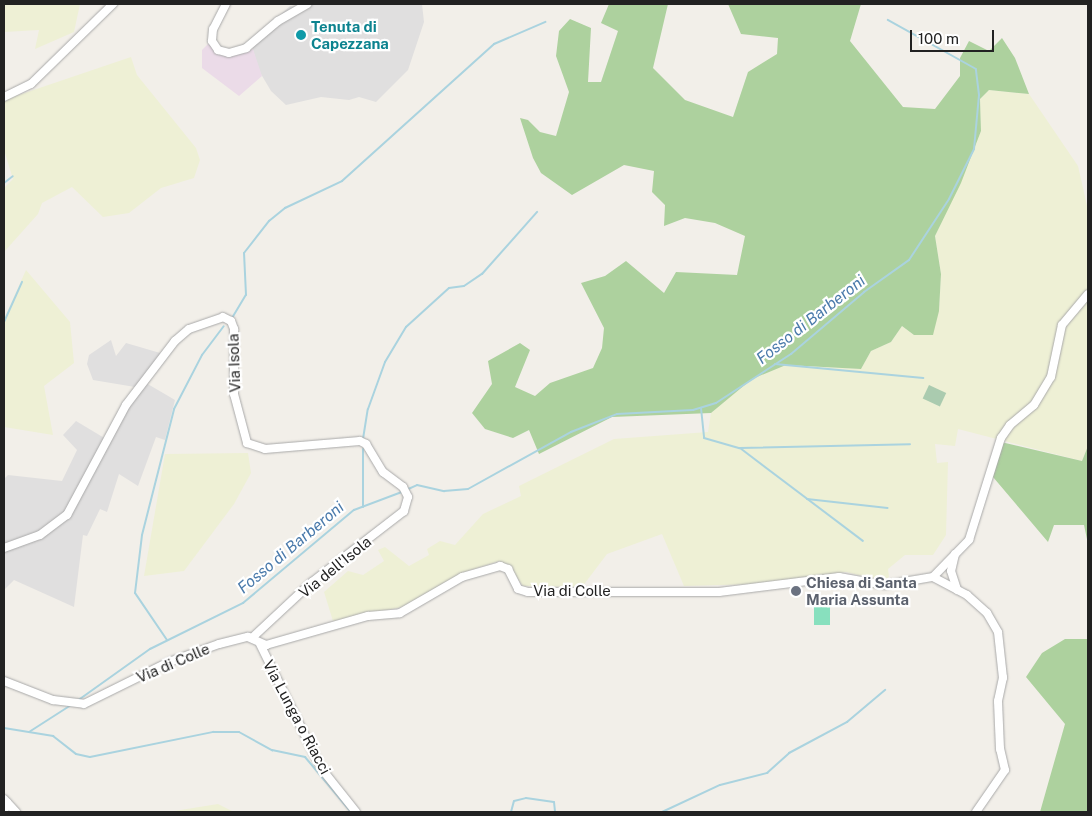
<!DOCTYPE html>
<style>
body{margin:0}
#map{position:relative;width:1092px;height:816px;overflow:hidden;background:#f2efe9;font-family:"Public Sans",sans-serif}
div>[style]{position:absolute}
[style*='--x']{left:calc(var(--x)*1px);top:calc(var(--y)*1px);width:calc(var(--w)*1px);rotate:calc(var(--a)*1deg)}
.residential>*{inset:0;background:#e0dfdf}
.industrial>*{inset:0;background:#ebdbe8}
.farmland>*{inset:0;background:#eef0d5}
.forest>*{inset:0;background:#add19e}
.cemetery>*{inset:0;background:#aacbaf;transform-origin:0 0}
.pitch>*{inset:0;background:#88e0be;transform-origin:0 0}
.stream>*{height:2px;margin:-1px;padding:0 1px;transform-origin:1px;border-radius:1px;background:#aad3df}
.roads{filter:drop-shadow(0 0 1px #a9a9a9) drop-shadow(0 0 1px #a9a9a9)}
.minor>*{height:8px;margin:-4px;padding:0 4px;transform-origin:4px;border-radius:4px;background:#fff}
.dots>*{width:14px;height:14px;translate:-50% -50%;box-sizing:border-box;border:2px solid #fff;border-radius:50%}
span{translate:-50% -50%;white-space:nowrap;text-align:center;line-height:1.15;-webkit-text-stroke:4.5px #fff;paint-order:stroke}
.culture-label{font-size:15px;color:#0d838f;font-weight:700}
.left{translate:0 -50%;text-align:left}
.street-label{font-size:15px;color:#222}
.worship-label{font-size:15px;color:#5b616d;font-weight:700}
.water-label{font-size:16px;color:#4a7aab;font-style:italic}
.frame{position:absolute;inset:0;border:5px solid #222;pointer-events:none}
.scale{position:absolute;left:910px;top:30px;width:84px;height:22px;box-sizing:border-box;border:2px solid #222;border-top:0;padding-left:6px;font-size:15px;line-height:18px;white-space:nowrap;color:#222;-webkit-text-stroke:4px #fff;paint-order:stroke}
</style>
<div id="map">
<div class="residential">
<i style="clip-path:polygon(311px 4px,422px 4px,424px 22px,408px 70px,376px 102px,359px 97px,349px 100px,321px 97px,286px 105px,271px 91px,258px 69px,251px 42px,290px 6px,303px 8px)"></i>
<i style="clip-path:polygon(111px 340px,116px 356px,126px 343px,167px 355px,146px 383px,175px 400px,165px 440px,156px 437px,138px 486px,119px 474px,107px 512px,100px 509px,87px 536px,83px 535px,74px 607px,14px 580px,4px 590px,4px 479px,8px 475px,62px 481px,77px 450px,63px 435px,76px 421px,106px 439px,135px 387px,93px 380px,87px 364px,89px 355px)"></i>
</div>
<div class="industrial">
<i style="clip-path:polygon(210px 42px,214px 51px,221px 55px,233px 56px,253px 49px,262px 76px,239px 96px,202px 68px,202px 50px)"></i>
</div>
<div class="farmland">
<i style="clip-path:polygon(4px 4px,80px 4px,74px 32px,35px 49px,39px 30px,4px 32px)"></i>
<i style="clip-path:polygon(131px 57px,137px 75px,196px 148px,200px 160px,194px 178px,161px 188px,129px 213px,103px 217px,72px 187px,42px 203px,38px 214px,4px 252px,4px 188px,13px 179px,4px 150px,4px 100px)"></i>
<i style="clip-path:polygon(989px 90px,1029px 94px,1078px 166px,1088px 210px,1088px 446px,1082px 461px,958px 429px,955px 446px,935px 444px,937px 463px,948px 462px,946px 535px,933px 555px,905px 555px,888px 569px,889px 577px,883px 581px,846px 572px,758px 584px,684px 586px,662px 534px,607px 554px,582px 587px,523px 586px,510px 567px,499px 561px,465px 572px,402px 607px,333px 621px,324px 592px,348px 571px,363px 575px,384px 561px,378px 550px,385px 547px,409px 566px,429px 555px,427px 549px,440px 541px,455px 545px,483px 514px,521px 496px,519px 486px,614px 439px,708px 432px,711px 413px,752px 379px,786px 365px,861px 369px,871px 351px,891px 342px,902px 326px,914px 335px,939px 311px,941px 274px,935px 236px,972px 155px,981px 131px,980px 99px)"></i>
<i style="clip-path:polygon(26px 270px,70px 322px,74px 363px,44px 386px,53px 435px,4px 427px,4px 319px)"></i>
<i style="clip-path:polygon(248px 453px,251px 473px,234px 504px,184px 571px,144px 576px,165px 454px)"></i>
<i style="clip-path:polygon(218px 804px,234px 812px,168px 812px)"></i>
</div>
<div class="forest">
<i style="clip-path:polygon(609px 4px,668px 4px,653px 68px,685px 100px,733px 117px,748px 72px,777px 54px,778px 38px,741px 34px,728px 4px,861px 4px,850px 41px,903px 107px,935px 109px,960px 76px,960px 58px,969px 41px,989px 51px,1002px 38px,1015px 58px,1029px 94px,989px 90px,980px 99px,981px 131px,961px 183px,935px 236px,941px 274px,939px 311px,933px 335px,914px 335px,902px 326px,891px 342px,871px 351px,861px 369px,786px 365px,752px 379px,711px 413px,612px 417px,539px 454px,529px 430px,513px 438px,485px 429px,472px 413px,492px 384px,488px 361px,520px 343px,530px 350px,515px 387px,535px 396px,550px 383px,593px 368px,602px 348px,604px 328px,581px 283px,605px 276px,626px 261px,664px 293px,676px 272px,737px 275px,745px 236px,715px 223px,685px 218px,664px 226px,665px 205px,652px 192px,654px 171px,624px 165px,572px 195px,541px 173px,533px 158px,520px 118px,528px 120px,540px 132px,556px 136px,569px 92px,556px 56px,559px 31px,570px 19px,591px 28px,588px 82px,601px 82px,618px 31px,601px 23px)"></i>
<i style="clip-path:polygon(1001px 442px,1082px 461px,1088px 446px,1088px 544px,1084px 525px,1054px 525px,1048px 542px,993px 477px)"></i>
<i style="clip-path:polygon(1065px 639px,1088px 639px,1088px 812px,1040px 812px,1065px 724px,1026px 677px,1042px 653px)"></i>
</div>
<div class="cemetery">
<i style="left:929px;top:385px;width:19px;height:15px;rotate:25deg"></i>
</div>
<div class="pitch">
<i style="left:814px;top:598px;width:16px;height:27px"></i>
</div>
<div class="stream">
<i style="--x:4;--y:183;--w:11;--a:-38"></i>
<i style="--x:232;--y:318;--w:27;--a:-59"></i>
<i style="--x:246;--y:295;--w:42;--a:-92.7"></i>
<i style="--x:244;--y:253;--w:41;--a:-52"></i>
<i style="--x:269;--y:221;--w:21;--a:-39"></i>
<i style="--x:285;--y:208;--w:63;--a:-25.3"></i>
<i style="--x:342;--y:181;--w:205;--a:-42"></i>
<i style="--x:494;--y:44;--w:56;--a:-23.3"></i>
<i style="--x:4;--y:322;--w:44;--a:-65.8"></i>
<i style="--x:775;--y:364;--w:149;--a:5.4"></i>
<i style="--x:701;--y:408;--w:30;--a:84"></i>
<i style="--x:704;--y:438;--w:37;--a:16"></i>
<i style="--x:740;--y:448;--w:170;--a:-1.3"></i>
<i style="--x:363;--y:439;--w:30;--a:-81"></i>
<i style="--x:368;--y:409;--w:50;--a:-70.1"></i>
<i style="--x:385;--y:362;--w:41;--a:-59"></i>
<i style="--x:406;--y:327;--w:58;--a:-42.2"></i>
<i style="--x:449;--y:288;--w:15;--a:-8"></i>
<i style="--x:464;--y:286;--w:22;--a:-34"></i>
<i style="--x:482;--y:274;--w:83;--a:-48.4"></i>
<i style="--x:740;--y:448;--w:154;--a:37.1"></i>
<i style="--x:363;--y:449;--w:58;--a:90"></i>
<i style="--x:406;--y:490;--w:12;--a:-24"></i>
<i style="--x:417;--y:485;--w:28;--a:13"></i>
<i style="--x:444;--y:491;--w:24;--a:-5"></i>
<i style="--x:468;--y:489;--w:118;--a:-29"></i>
<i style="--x:571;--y:432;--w:49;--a:-21.4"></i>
<i style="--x:617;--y:414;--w:76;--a:-3"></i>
<i style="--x:693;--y:410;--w:24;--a:-17"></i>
<i style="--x:716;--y:403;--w:90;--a:-33.2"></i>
<i style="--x:791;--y:354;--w:96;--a:-40.3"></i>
<i style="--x:864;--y:292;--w:55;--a:-35.4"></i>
<i style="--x:909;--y:260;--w:73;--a:-56.7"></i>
<i style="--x:949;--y:199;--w:56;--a:-63.4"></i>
<i style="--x:974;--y:149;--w:54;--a:-84.7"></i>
<i style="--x:979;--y:95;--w:26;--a:-97"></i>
<i style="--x:976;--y:69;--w:101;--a:-150.9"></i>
<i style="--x:807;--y:499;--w:81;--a:6.3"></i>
<i style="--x:167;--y:640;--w:57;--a:-124.2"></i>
<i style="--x:135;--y:593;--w:58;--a:-83.1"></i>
<i style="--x:142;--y:535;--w:130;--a:-75.7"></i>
<i style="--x:174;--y:409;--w:61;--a:-62.6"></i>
<i style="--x:202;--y:355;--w:36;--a:-53"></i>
<i style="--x:77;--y:701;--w:90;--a:-35.5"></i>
<i style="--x:150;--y:649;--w:104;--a:-26.3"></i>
<i style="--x:243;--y:603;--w:145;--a:-40"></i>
<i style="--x:354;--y:510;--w:51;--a:-20.6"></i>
<i style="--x:4;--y:728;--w:50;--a:9.3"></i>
<i style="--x:53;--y:736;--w:29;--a:38"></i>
<i style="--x:76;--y:754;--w:14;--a:12"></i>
<i style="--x:90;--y:757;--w:126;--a:-11.5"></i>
<i style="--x:213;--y:732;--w:26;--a:0"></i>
<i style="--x:239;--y:732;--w:38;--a:29"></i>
<i style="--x:272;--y:750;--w:34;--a:12"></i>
<i style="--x:305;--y:757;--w:72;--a:50.1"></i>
<i style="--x:29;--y:732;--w:50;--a:-32.7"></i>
<i style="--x:511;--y:812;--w:11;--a:-75"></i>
<i style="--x:514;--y:801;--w:12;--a:-14"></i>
<i style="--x:526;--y:798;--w:28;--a:8"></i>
<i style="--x:554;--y:802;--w:10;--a:84"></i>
<i style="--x:662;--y:812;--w:64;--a:-25"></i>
<i style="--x:720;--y:785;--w:49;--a:-14.3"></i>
<i style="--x:767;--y:773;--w:30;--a:-42"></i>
<i style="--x:789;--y:753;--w:66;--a:-28.1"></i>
<i style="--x:847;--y:722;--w:50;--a:-40.1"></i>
</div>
<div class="roads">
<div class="minor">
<i style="--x:226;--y:4;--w:28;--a:117"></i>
<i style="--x:213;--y:29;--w:12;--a:95"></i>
<i style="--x:212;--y:41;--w:11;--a:56"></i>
<i style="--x:218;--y:50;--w:11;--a:15"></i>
<i style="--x:229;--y:53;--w:18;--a:-16"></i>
<i style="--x:246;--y:48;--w:42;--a:-40.2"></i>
<i style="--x:278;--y:21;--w:34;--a:-30"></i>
<i style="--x:4;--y:97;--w:30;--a:-26"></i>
<i style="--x:31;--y:84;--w:115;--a:-44.3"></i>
<i style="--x:4;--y:548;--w:38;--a:-20"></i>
<i style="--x:40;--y:535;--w:34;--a:-37"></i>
<i style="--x:67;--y:515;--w:125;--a:-61.8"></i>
<i style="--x:126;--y:405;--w:81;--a:-52.6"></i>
<i style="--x:175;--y:341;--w:18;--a:-41"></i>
<i style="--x:189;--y:329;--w:36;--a:-19"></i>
<i style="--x:223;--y:317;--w:9;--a:27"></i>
<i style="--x:231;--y:321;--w:9;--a:69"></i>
<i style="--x:234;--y:329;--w:65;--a:90"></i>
<i style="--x:234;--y:394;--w:51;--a:75.1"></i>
<i style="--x:247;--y:443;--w:19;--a:18"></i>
<i style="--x:265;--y:449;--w:95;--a:-4.8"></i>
<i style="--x:360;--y:441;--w:7;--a:27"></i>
<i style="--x:366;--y:444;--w:33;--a:59"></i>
<i style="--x:383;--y:472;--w:25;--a:37"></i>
<i style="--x:403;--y:487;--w:11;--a:63"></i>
<i style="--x:408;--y:497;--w:15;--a:106"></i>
<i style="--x:404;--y:511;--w:116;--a:142.3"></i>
<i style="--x:312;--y:582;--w:82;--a:137"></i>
<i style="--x:955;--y:554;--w:17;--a:103"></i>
<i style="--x:951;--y:571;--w:20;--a:72"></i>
<i style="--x:260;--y:644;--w:138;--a:63.8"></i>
<i style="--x:321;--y:768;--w:56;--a:51.5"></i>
<i style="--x:4;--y:681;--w:53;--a:21.2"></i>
<i style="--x:53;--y:700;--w:31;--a:7"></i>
<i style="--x:84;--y:704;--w:95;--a:-26.3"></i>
<i style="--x:169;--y:662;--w:53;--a:-19.8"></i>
<i style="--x:219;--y:644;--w:30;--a:-14"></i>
<i style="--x:248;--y:637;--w:20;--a:24"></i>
<i style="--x:266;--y:645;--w:106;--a:-15.9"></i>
<i style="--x:368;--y:616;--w:32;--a:-5"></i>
<i style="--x:400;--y:613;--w:72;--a:-30.1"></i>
<i style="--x:462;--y:577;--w:40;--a:-16"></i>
<i style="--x:500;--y:566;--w:9;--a:21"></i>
<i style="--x:508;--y:569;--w:22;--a:63"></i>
<i style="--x:518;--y:589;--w:10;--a:17"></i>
<i style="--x:528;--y:592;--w:191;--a:0"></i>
<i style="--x:719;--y:592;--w:121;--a:-7.1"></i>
<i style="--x:839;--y:577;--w:47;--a:9.9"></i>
<i style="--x:885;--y:585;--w:49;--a:-9.5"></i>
<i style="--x:4;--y:799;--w:18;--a:47"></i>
<i style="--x:4;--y:812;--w:10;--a:-73"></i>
<i style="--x:976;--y:812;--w:51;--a:-55.4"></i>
<i style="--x:1005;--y:770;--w:22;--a:-103"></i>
<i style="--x:1000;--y:749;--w:48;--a:-92.4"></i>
<i style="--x:998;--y:701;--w:24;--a:-78"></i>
<i style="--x:1003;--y:678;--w:46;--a:-96.2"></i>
<i style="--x:998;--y:632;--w:22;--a:-120"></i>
<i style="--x:987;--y:613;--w:27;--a:-138"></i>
<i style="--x:967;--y:595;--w:38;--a:-152"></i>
<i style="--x:933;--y:577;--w:52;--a:-45.8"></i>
<i style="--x:969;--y:540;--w:107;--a:-72.6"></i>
<i style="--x:1001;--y:438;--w:16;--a:-55"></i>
<i style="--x:1010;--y:425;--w:31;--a:-40"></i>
<i style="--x:1034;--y:405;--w:33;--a:-59"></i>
<i style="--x:1051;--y:377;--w:53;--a:-78.1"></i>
<i style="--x:1062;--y:325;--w:40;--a:-50"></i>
</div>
</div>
<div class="dots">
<i style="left:301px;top:35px;background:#0f9aa8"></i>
<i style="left:796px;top:591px;background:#6b7280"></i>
</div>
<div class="culture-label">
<span class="left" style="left:311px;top:35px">Tenuta di<br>Capezzana</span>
</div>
<div class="street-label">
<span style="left:234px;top:363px;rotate:-92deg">Via Isola</span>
<span style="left:335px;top:567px;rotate:-39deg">Via dell'Isola</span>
<span style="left:572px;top:591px">Via di Colle</span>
<span style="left:173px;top:663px;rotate:-23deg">Via di Colle</span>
<span style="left:297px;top:717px;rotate:62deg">Via Lunga o Riacci</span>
</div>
<div class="worship-label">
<span class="left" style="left:806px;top:591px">Chiesa di Santa<br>Maria Assunta</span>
</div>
<div class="water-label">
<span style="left:811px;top:320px;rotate:-38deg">Fosso di Barberoni</span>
<span style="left:291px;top:548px;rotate:-40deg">Fosso di Barberoni</span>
</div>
<div class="frame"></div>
<div class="scale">100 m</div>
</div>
